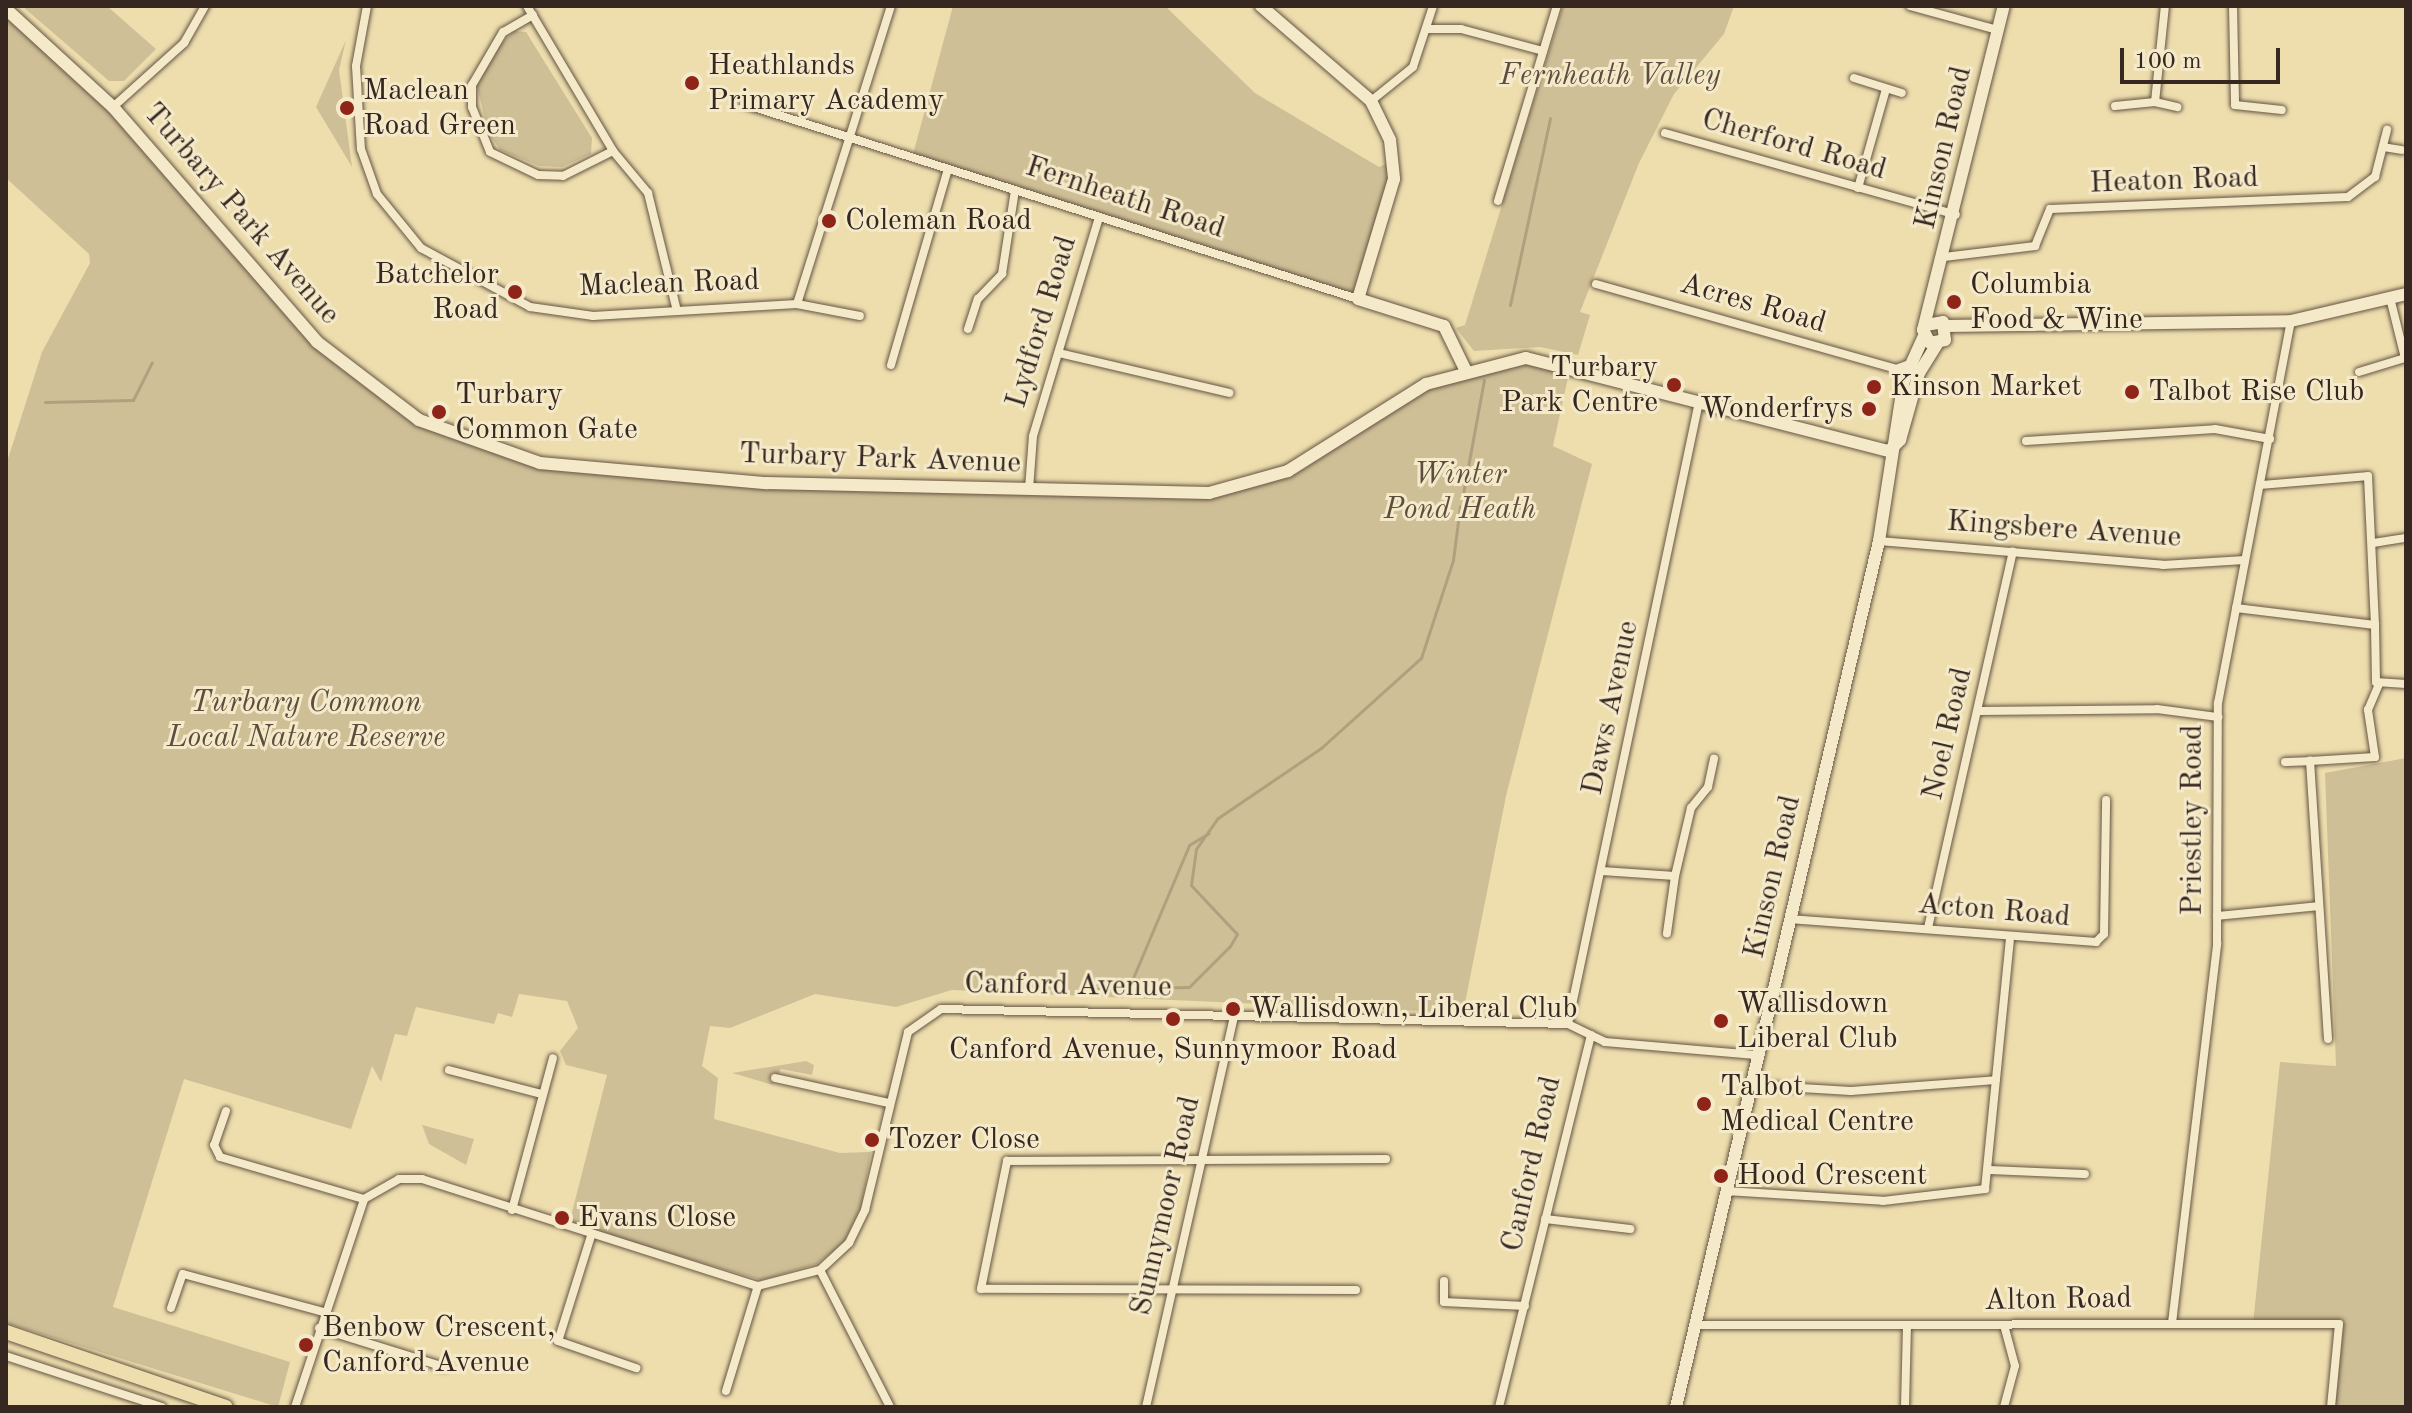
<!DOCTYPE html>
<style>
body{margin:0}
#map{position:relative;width:2412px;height:1413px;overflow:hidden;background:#eedeae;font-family:"Old Standard TT",serif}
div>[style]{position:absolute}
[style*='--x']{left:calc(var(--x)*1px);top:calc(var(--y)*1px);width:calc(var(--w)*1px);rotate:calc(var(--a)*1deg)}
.green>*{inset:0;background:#cfbf96}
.stream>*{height:3px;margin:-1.5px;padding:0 1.5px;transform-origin:1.5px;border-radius:1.5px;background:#b0a07e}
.roads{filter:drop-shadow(0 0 2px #655544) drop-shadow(0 0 2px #655544)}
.street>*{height:8px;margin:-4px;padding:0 4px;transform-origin:4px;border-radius:4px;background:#f4eaca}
.secondary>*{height:12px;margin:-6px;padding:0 6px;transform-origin:6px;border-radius:6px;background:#f4eaca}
.primary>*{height:14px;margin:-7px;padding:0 7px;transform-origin:7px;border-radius:7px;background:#eedeae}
.dots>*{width:22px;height:22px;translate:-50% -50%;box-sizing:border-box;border:4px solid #f4eaca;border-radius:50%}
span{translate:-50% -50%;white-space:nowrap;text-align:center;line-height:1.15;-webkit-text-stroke:6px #f4eaca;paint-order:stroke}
.poi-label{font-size:30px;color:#372721}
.left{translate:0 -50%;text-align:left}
.right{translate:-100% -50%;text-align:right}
.park-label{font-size:30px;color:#5d4d3e;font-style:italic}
.street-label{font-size:30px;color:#372721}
.frame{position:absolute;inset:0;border:8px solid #372721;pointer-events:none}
.scale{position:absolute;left:2120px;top:48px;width:160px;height:36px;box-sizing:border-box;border:4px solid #372721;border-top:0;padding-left:10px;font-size:24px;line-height:28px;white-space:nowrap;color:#372721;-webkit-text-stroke:6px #f4eaca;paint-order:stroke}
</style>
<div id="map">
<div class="green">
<i style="clip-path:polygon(22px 6px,107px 6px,156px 49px,124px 81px,109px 81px)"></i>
<i style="clip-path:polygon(953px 6px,1165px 6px,1255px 93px,1379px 167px,1395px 160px,1358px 299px,912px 158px)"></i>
<i style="clip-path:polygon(1563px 6px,1734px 6px,1724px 34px,1674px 94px,1639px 163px,1580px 312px,1590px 315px,1578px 355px,1540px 347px,1474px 351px,1456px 328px,1465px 325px)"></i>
<i style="clip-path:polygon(6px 10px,113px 107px,257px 279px,384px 396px,477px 444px,596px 471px,1209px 493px,1254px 484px,1426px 384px,1526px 358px,1571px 364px,1553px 446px,1592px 464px,1506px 796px,1463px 1013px,952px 990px,896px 1007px,815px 994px,730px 1028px,710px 1026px,702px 1066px,718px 1078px,714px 1119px,840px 1153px,871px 1152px,861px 1208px,844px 1242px,817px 1264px,761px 1280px,569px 1224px,607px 1075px,566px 1065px,560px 1051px,578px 1028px,567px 1001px,519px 994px,512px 1017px,498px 1013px,494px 1024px,416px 1007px,407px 1036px,395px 1034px,381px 1082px,372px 1066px,351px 1129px,184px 1079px,113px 1307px,290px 1362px,278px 1407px,6px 1323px,6px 465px,42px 352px,90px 263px,89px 254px,6px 178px)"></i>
<i style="clip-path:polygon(514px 31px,526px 32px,592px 138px,591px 154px,562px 167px,539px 166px,500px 150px,488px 132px,477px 86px,488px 56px)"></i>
<i style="clip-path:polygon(346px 40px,339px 70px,352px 167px,316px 107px)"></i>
<i style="clip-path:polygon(2406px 758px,2406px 1407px,2331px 1407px,2339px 1324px,2253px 1324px,2280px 1062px,2336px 1066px,2325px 773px)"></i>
<i style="clip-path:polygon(806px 1061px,814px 1065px,812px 1075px,781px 1069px,773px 1085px,732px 1073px)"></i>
<i style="clip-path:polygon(422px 1125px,474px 1139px,466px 1165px,429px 1144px)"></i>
</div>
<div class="stream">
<i style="--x:1510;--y:305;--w:191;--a:-77.9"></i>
<i style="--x:45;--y:402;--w:88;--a:-1.3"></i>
<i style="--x:133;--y:400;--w:42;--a:-63.4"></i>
<i style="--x:1463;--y:494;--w:116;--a:-79.6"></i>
<i style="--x:1130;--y:985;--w:152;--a:-67.1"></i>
<i style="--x:1189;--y:845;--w:23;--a:-31"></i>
<i style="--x:1086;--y:989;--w:103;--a:-1.1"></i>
<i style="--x:1189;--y:987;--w:58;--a:-45"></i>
<i style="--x:1230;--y:946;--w:14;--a:-60"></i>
<i style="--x:1237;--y:934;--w:67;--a:-133.2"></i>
<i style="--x:1191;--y:885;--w:36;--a:-82"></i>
<i style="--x:1196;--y:849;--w:38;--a:-55"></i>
<i style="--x:1218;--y:818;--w:125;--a:-34.2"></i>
<i style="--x:1321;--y:748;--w:135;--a:-42"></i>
<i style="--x:1421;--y:658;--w:103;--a:-71.9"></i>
<i style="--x:1453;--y:560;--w:54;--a:-82.6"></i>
</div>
<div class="roads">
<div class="street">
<i style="--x:367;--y:6;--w:61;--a:100.4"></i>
<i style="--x:356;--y:66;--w:83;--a:86.6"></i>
<i style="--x:361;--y:149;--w:48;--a:70.4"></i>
<i style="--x:377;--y:194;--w:70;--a:50.8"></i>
<i style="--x:421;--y:248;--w:124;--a:28.4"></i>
<i style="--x:530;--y:307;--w:64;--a:8.1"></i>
<i style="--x:593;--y:316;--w:204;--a:-3.4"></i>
<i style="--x:797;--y:304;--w:64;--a:10.8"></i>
<i style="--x:527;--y:6;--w:169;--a:59.3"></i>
<i style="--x:613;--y:151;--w:55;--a:50.2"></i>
<i style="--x:648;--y:193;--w:117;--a:76.2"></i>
<i style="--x:1910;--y:6;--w:91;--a:15.3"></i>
<i style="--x:2233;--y:6;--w:99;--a:88.8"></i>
<i style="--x:2235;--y:105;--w:47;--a:6.1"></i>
<i style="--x:533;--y:15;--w:34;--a:150"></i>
<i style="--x:503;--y:32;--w:61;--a:120.3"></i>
<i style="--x:472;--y:85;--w:22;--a:90"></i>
<i style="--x:472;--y:107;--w:48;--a:68.2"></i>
<i style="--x:490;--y:152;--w:53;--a:25.6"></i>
<i style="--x:538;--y:175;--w:25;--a:2"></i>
<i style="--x:563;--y:176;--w:56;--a:-26.6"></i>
<i style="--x:1428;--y:29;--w:33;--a:0"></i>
<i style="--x:1461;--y:29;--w:85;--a:15"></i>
<i style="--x:1854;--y:78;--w:50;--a:17.4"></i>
<i style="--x:1371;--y:101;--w:54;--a:-39"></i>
<i style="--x:1413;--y:67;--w:64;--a:-71.8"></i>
<i style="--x:2155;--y:102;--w:23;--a:13"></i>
<i style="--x:744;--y:104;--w:644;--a:17.62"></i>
<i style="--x:2115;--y:106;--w:40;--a:-5.7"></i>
<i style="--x:2155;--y:102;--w:97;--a:-84.1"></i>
<i style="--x:113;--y:107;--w:96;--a:-42"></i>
<i style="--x:184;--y:43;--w:43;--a:-60.4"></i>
<i style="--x:1665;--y:133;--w:302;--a:15.7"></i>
<i style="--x:2383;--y:147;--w:19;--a:9"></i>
<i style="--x:1858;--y:188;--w:103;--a:-74.2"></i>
<i style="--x:1498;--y:201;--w:204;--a:-73.2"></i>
<i style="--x:1944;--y:257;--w:92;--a:-6.9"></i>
<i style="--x:2035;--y:246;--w:40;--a:-68"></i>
<i style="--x:2050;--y:209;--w:298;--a:-2.3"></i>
<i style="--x:2348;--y:197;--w:34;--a:-37"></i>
<i style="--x:2375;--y:177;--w:49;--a:-75.7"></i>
<i style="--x:1596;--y:284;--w:312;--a:15.8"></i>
<i style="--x:1896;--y:369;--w:15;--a:-20"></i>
<i style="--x:797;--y:304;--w:312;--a:-72.5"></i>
<i style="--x:968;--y:329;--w:32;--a:-72"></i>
<i style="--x:978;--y:299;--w:35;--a:-46"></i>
<i style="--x:1002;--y:274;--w:85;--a:-81.2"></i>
<i style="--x:1059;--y:353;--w:175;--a:13.2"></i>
<i style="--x:891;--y:365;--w:204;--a:-73.8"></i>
<i style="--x:2359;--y:372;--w:48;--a:-16.9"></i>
<i style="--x:2405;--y:358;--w:62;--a:-104"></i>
<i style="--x:2026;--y:441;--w:189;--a:-3.6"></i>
<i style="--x:2215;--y:429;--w:56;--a:10.3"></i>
<i style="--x:1029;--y:489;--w:53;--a:-85.7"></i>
<i style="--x:1033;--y:436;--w:229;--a:-73.2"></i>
<i style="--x:1879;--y:541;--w:285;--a:4.8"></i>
<i style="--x:2163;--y:565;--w:82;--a:-3.5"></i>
<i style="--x:2373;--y:543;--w:33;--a:-9"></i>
<i style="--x:2236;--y:608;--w:140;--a:7"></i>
<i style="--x:2375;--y:625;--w:149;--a:-92.7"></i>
<i style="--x:2368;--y:476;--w:108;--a:175.2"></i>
<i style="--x:2375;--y:625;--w:57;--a:89"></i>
<i style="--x:2376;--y:682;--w:30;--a:4"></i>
<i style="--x:1978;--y:711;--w:179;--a:-0.6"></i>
<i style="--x:2157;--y:709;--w:62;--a:7.5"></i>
<i style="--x:2285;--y:762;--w:25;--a:-2"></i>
<i style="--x:1602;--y:871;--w:73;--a:3.9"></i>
<i style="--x:1675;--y:876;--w:58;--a:98"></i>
<i style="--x:1675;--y:876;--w:70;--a:-76.8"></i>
<i style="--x:1691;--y:808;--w:27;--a:-51"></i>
<i style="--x:1708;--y:787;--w:29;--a:-78"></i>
<i style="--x:2217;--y:916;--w:102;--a:-5.6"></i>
<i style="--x:1789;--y:919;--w:308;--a:4.3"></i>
<i style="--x:2096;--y:942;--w:11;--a:-45"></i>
<i style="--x:2104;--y:934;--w:134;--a:-89.1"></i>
<i style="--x:1928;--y:928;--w:386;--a:-77.3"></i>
<i style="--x:1568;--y:1024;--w:636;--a:-78.11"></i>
<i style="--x:2328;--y:1039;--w:279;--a:-93.7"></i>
<i style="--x:2310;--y:761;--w:65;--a:-3.5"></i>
<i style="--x:2375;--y:757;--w:48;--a:-98.5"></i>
<i style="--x:2368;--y:710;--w:28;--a:-67"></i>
<i style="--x:449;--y:1070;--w:96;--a:14.5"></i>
<i style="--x:775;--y:1078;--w:117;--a:12.4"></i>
<i style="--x:1751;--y:1085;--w:100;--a:3.4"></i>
<i style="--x:1851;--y:1091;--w:145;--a:-4.3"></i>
<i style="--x:226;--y:1111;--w:36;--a:109"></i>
<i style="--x:214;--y:1145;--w:13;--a:63"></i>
<i style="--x:220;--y:1157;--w:150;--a:16.3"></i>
<i style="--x:1988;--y:1170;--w:97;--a:2.4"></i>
<i style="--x:1726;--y:1191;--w:157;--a:3.6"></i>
<i style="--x:1883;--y:1201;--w:103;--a:-6.7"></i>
<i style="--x:1985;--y:1189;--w:250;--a:-84.3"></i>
<i style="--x:512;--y:1210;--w:157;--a:-74.9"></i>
<i style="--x:1545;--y:1219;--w:86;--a:6.7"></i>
<i style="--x:591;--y:1236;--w:110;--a:107.4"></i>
<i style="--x:558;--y:1341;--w:83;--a:19.1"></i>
<i style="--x:820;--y:1270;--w:154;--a:62.9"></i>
<i style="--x:1444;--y:1281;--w:21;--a:90"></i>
<i style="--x:1444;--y:1302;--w:81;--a:2.8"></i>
<i style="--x:1356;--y:1290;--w:375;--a:-179.8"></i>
<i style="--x:981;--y:1289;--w:131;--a:-78.5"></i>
<i style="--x:1007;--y:1161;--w:379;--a:-0.3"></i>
<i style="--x:171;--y:1308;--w:36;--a:-71"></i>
<i style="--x:183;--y:1274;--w:146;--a:15.1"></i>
<i style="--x:2172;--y:1323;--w:382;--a:-83.2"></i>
<i style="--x:2217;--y:944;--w:241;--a:-89.8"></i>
<i style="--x:2218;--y:703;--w:389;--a:-79.2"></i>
<i style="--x:1695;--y:1325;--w:644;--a:-0.09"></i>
<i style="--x:2339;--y:1324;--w:83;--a:95.5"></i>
<i style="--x:2004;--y:1325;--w:42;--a:75"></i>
<i style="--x:2015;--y:1366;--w:42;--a:105"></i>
<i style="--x:319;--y:1328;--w:131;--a:17.3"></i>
<i style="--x:6;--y:1356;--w:164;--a:18.1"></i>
<i style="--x:726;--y:1391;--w:110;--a:-73.1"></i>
<i style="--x:295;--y:1407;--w:219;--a:-71.6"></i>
<i style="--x:364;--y:1199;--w:40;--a:-29.7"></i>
<i style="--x:399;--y:1179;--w:23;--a:0"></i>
<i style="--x:422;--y:1179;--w:353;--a:17.7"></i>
<i style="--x:758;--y:1286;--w:64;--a:-14.5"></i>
<i style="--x:820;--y:1270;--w:40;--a:-43"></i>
<i style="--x:849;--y:1243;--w:37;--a:-64"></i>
<i style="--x:865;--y:1210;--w:183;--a:-76.4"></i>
<i style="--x:908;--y:1032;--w:40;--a:-34.9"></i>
<i style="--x:941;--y:1009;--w:627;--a:1.37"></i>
<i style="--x:1568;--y:1024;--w:41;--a:25.9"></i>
<i style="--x:1605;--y:1042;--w:154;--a:4.9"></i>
<i style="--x:1146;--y:1407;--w:402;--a:-77.3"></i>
<i style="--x:1499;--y:1407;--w:383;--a:-76.1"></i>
<i style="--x:1905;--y:1407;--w:82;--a:-88.6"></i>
</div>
<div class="secondary">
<i style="--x:1261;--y:6;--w:145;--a:40.8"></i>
<i style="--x:1371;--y:101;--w:43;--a:64"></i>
<i style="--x:1390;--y:140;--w:39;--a:84"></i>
<i style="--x:1394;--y:179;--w:125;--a:106.7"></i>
<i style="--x:1358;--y:299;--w:90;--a:17.4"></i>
<i style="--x:1444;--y:326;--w:48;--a:64"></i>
<i style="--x:6;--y:9;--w:145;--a:42.5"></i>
<i style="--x:113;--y:107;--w:311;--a:49"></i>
<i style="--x:317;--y:342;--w:128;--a:37.4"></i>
<i style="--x:419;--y:420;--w:128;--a:19.6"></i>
<i style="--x:540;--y:463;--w:227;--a:5.1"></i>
<i style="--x:766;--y:483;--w:443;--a:1.3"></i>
<i style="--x:1209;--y:493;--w:82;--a:-15.6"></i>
<i style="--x:1288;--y:471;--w:163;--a:-32.2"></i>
<i style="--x:1426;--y:384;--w:103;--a:-14.6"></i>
<i style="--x:1526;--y:358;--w:375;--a:14.4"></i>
<i style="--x:1926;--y:325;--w:17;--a:-10"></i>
<i style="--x:1943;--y:322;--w:18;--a:84"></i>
<i style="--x:1945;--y:340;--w:15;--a:169"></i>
<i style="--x:1930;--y:343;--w:15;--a:-118"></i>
<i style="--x:1923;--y:330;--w:334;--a:-76"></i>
<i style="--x:1946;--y:326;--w:345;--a:-0.8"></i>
<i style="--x:2291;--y:321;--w:118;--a:-13.2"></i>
<i style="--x:1889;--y:451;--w:16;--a:-45"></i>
<i style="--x:1900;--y:440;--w:70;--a:-74.2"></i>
<i style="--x:1919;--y:373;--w:34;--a:-58"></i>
<i style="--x:1676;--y:1407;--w:889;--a:-76.81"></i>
<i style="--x:1879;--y:541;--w:163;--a:-81.2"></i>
<i style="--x:1904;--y:380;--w:48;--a:-65.6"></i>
</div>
<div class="primary">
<i style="--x:6;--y:1332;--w:232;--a:18.8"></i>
</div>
</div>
<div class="dots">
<i style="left:692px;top:83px;background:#8f2418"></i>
<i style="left:347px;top:108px;background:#8f2418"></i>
<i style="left:829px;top:221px;background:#8f2418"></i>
<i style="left:515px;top:292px;background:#8f2418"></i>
<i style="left:1954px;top:302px;background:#8f2418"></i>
<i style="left:1674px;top:385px;background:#8f2418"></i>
<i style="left:1874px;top:387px;background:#8f2418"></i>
<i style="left:2132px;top:392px;background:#8f2418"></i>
<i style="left:1869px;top:409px;background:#8f2418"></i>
<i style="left:439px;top:412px;background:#8f2418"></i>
<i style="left:1233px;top:1009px;background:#8f2418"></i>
<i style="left:1173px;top:1019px;background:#8f2418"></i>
<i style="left:1721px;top:1021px;background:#8f2418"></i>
<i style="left:1704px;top:1104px;background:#8f2418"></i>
<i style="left:872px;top:1140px;background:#8f2418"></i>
<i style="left:1721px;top:1176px;background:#8f2418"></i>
<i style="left:562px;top:1218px;background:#8f2418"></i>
<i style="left:306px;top:1345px;background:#8f2418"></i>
</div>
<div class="poi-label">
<span class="left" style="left:708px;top:83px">Heathlands<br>Primary Academy</span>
<span class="left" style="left:363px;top:108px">Maclean<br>Road Green</span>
<span class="left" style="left:845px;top:221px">Coleman Road</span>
<span class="right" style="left:499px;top:292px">Batchelor<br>Road</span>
<span class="left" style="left:1970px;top:302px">Columbia<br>Food &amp; Wine</span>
<span class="right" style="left:1658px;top:385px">Turbary<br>Park Centre</span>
<span class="left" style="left:1890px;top:387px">Kinson Market</span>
<span class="left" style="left:2148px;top:392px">Talbot Rise Club</span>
<span class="left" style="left:455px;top:412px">Turbary<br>Common Gate</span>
<span class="right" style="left:1853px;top:409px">Wonderfrys</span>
<span class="left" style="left:1737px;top:1021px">Wallisdown<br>Liberal Club</span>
<span class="left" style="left:1249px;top:1009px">Wallisdown, Liberal Club</span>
<span style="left:1173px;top:1050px">Canford Avenue, Sunnymoor Road</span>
<span class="left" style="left:1720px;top:1104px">Talbot<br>Medical Centre</span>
<span class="left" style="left:888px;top:1140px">Tozer Close</span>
<span class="left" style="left:1737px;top:1176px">Hood Crescent</span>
<span class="left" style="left:578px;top:1218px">Evans Close</span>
<span class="left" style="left:322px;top:1345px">Benbow Crescent,<br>Canford Avenue</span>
</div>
<div class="park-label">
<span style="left:1610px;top:76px">Fernheath Valley</span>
<span style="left:1460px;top:492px">Winter<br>Pond Heath</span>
<span style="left:306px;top:720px">Turbary Common<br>Local Nature Reserve</span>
</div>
<div class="street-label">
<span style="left:1794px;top:145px;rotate:16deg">Cherford Road</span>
<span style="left:1944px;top:148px;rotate:-77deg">Kinson Road</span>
<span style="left:2174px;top:181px;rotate:-2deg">Heaton Road</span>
<span style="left:1125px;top:198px;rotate:18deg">Fernheath Road</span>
<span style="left:241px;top:214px;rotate:49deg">Turbary Park Avenue</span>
<span style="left:669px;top:284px;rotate:-2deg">Maclean Road</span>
<span style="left:1753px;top:304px;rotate:16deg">Acres Road</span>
<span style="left:1042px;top:322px;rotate:-73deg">Lydford Road</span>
<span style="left:880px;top:459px;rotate:2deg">Turbary Park Avenue</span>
<span style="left:2064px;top:530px;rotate:4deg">Kingsbere Avenue</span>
<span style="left:1611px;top:708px;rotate:-78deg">Daws Avenue</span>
<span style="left:1948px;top:734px;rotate:-77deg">Noel Road</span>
<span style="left:2193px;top:820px;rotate:-90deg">Priestley Road</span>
<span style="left:1773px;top:877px;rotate:-77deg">Kinson Road</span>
<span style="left:1994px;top:911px;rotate:5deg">Acton Road</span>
<span style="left:1068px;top:986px;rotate:1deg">Canford Avenue</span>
<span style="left:1532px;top:1164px;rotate:-77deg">Canford Road</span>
<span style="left:1166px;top:1206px;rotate:-77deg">Sunnymoor Road</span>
<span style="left:2058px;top:1300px;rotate:-1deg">Alton Road</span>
</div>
<div class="frame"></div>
<div class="scale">100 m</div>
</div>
